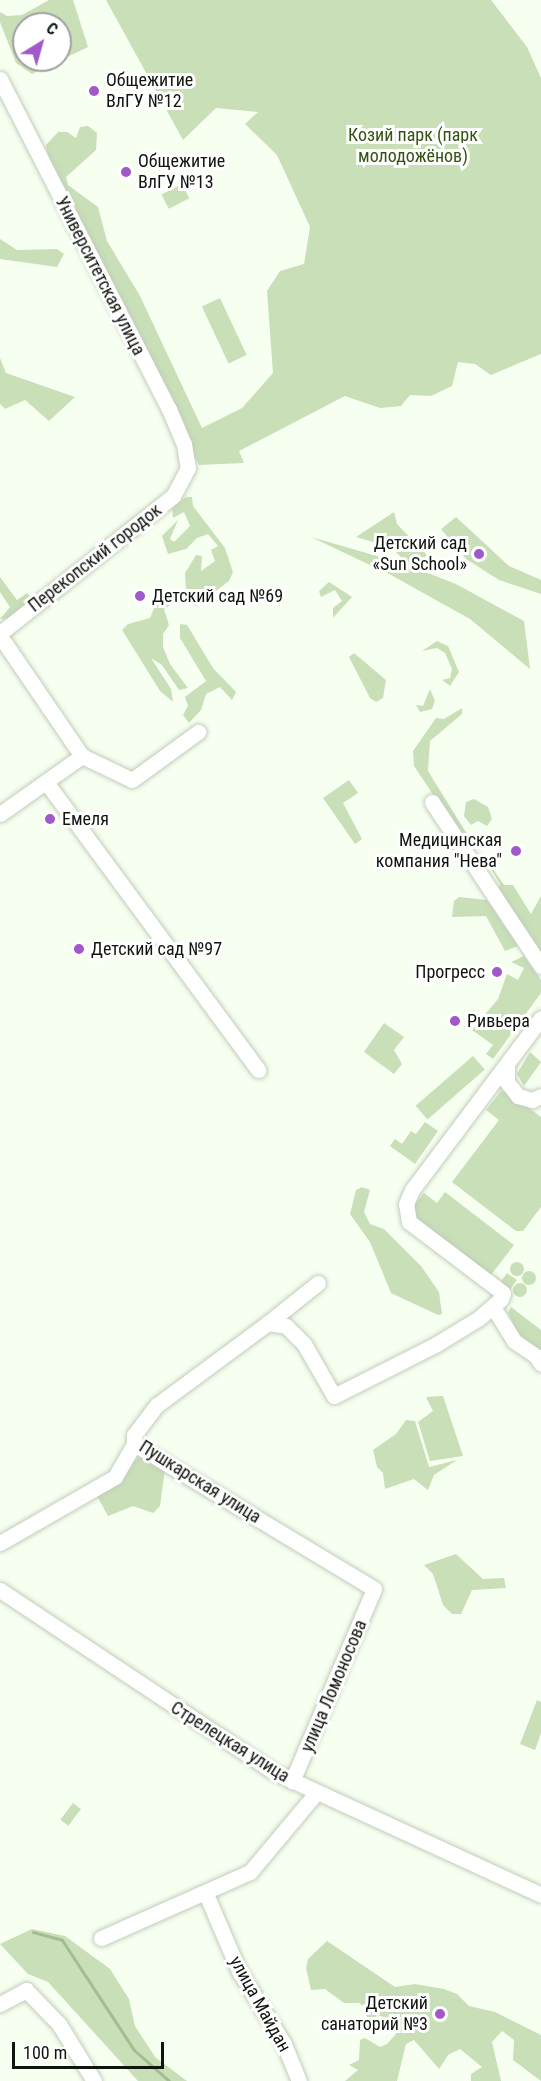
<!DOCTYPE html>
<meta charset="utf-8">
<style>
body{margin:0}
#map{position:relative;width:541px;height:2081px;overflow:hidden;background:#f6fff0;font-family:"Roboto Condensed",sans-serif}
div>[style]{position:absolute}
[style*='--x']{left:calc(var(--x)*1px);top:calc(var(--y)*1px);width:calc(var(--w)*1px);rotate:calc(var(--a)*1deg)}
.green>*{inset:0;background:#c8dfb8;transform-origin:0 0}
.round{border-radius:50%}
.stream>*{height:3px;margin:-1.5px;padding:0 1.5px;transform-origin:1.5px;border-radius:1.5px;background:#a3bd8f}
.roads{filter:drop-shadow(0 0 2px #c2cdbb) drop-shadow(0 0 2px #c2cdbb)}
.minor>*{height:15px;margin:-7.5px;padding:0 7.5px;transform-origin:7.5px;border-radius:7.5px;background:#fff}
.dots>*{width:16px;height:16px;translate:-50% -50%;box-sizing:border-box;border:3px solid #fff;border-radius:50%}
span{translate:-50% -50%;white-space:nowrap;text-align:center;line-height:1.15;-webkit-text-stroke:6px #fff;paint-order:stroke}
.poi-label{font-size:18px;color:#10140e}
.left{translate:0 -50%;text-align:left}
.right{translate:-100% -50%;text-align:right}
.park-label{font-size:18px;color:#335311}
.street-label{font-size:18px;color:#10140e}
.north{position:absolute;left:12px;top:12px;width:60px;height:60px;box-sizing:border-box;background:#fff;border:2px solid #9fa19f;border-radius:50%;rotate:37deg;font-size:16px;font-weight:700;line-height:24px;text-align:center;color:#10140e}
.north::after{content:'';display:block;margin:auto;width:21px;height:27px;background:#a257ca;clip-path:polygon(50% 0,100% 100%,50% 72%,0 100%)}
.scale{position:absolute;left:12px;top:2042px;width:152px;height:27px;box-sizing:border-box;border:3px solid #10140e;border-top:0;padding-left:8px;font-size:18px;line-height:21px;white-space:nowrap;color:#10140e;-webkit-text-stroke:4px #fff;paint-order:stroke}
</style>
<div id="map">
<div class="green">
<i style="clip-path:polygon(evenodd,49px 0,73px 0,88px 47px,32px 74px,16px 63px,0 22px,0 12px,7px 16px,22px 15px,49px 0,24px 24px,60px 24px,60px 60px,24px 60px,24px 24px)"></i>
<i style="clip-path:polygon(106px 0,491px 0,527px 47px,541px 78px,541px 354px,491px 375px,475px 364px,458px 362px,452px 386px,431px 396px,410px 395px,401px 406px,380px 408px,345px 396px,239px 451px,244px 463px,199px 465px,50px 164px,46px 145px,58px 132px,67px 132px,76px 138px,80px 127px,88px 126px,97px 133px,96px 150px,66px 177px,68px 185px,98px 207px,107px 241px,140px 296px,202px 428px,242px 408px,273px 373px,267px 291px,280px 271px,304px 264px,310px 227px,277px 155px,245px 124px,258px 112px,216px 108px,183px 140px)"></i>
<i style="left:182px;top:184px;width:16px;height:23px;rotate:63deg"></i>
<i style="clip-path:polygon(0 239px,17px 250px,57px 249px,64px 254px,57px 267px,0 259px)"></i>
<i style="left:220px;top:298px;width:63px;height:20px;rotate:65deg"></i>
<i style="clip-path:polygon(0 358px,6px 373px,75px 397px,49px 421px,25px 400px,5px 409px,0 404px)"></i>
<i style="clip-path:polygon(186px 497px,192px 497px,193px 506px,225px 548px,233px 572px,229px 581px,196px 606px,181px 598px,164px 609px,169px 625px,163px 634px,163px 647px,170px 664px,188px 688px,179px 690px,162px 665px,151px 658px,171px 689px,173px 702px,160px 691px,122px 630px,128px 624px,150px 618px,155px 606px,186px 591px,185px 573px,196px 555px,202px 556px,201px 571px,215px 561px,211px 550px,218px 546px,208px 534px,197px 538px,186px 549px,168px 554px,162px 536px,178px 520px,170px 539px,174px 542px,190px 526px,184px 512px,173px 518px,172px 507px)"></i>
<i style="clip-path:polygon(394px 512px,397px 524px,427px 555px,415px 568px,456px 584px,524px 621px,530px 669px,470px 619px,391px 575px,311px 537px,408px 565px,383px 538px,377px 543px,356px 537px)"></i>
<i style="clip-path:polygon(456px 517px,509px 566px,541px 580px,541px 594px,499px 580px,466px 559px,441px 529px)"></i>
<i style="clip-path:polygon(0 577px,17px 600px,27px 593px,33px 600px,8px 619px,0 619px,10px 607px,0 592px)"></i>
<i style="clip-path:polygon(329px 582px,352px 597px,333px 618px,333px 608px,342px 601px,335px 590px,321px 597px,319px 591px)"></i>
<i style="clip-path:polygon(180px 624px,187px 625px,213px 668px,236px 692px,232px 700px,220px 687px,206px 694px,201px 710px,189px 723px,183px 715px,188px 706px,185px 697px,206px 681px,180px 638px)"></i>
<i style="clip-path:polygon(437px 641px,448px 646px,459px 672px,450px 686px,442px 680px,450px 678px,452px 669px,445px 653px,437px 648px,422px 651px)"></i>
<i style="clip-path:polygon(354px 653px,386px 680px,383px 698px,376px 702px,370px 698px,349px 657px)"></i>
<i style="clip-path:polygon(430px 689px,435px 701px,432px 709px,420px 712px,416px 705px,423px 706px)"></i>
<i style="clip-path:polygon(462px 708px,462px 714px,430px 741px,428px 771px,470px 839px,465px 843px,414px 766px,413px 751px,436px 718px,444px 719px)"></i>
<i style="clip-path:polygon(349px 780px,358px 793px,343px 803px,362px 839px,355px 844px,323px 798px)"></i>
<i style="clip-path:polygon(474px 799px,488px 807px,492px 819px,487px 826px,478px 821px,471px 825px,464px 816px,466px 802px)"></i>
<i style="clip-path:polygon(479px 849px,504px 885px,513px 885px,531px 914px,541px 896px,541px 957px,498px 890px,500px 884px)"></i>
<i style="clip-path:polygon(459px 897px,487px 900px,518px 946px,505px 951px,486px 916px,452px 917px,454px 901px)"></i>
<i style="clip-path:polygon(524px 956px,541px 980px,541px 993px,493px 1059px,486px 1054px,493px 1045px,472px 1030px,498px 999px,507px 974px,518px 980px,524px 968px,511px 962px)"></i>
<i style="clip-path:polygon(384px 1023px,404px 1037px,394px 1050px,402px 1064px,394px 1074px,364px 1052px)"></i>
<i style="clip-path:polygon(530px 1052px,541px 1062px,524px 1086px,517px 1074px)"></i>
<i style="left:473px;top:1056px;width:18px;height:76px;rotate:49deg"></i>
<i style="clip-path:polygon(501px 1091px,509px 1093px,541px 1117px,541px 1207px,523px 1231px,516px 1231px,452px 1182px,499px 1120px,486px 1110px)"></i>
<i style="clip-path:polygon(425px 1122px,438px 1131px,415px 1164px,390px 1146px,395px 1139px,402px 1144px,411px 1131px,416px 1134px)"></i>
<i style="clip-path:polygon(362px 1187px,370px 1190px,364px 1212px,370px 1224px,384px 1229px,421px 1266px,439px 1292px,442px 1314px,438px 1315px,391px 1293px,370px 1242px,350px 1214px,356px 1190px)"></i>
<i style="clip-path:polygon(445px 1192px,514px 1245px,490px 1276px,416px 1222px,414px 1205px,424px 1193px,437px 1203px)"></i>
<i class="round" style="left:510px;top:1262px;width:14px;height:14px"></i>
<i class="round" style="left:522px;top:1271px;width:14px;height:14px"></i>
<i style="left:507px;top:1273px;width:12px;height:12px;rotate:35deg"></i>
<i class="round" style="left:513px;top:1283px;width:14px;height:14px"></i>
<i style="clip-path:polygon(511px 1307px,541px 1330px,541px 1353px,521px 1338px,508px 1313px)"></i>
<i style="clip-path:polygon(443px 1396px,463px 1456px,430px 1461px,418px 1422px,433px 1411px,426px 1397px)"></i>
<i style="clip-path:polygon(406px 1420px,415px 1421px,429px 1467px,457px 1460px,434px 1475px,428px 1490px,414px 1479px,385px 1489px,383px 1473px,377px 1467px,373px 1450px,396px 1434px)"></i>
<i style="clip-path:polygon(139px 1457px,165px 1469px,160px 1506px,153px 1513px,133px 1506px,108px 1516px,97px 1496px)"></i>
<i style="clip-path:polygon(456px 1554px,483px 1579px,504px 1578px,506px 1588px,472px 1590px,461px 1614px,452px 1614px,443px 1605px,433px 1574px,424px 1565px)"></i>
<i style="clip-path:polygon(537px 1700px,541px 1702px,541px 1733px,535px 1750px,520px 1744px)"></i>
<i style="left:73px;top:1803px;width:10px;height:21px;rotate:37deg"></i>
<i style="clip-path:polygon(32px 1929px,65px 1936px,110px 1969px,129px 1999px,135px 2026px,155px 2057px,187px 2081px,138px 2081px,48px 1982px,28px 1974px,0 1944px)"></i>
<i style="clip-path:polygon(327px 1941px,395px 1987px,415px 1984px,444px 1989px,457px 1994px,469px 2006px,495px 2012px,541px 2035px,541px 2081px,513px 2060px,514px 2040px,502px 2031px,492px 2042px,501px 2081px,471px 2081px,471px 2074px,482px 2067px,460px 2049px,448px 2055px,439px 2069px,414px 2040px,406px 2044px,397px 2081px,345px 2081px,358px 2070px,349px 2065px,359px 2060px,360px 2040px,365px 2038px,380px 2047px,387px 2044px,396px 2034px,395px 2020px,377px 2015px,368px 2028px,357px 2031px,354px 2025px,367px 2018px,366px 2008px,359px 2003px,344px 2003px,325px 1989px,311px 1990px,306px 1968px,308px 1959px)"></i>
</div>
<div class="stream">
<i style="--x:33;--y:1932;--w:30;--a:15"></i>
<i style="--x:62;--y:1940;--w:131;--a:56.8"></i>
<i style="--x:134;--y:2050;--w:47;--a:41.5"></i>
</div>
<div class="roads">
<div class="minor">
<i style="--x:0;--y:79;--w:371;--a:62.9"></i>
<i style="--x:169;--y:409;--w:38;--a:67"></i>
<i style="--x:184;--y:444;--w:24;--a:81"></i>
<i style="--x:188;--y:468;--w:32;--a:118"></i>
<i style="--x:173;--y:496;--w:221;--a:141.6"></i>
<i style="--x:0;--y:636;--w:145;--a:55.7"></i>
<i style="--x:82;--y:756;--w:55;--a:25.6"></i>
<i style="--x:132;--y:780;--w:82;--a:-36"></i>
<i style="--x:46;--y:782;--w:358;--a:53.6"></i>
<i style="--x:432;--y:802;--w:197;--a:56.4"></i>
<i style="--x:0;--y:814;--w:100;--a:-35.3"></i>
<i style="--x:507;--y:1066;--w:16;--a:90"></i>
<i style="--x:507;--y:1082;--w:18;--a:52"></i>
<i style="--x:518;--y:1096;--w:15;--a:16"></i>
<i style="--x:532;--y:1100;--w:10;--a:-24"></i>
<i style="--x:493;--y:1307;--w:40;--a:58"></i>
<i style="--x:514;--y:1341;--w:27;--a:34"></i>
<i style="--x:536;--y:1356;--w:9;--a:58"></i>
<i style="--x:268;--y:1323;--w:64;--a:-38.7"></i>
<i style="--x:134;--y:1444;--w:9;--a:-90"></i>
<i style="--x:134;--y:1435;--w:38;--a:-53"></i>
<i style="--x:157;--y:1405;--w:138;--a:-36.5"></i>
<i style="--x:268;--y:1323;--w:18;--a:9"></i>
<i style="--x:286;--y:1326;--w:25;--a:45"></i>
<i style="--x:304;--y:1344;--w:60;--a:60"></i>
<i style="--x:334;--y:1396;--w:113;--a:-26.8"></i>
<i style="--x:435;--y:1345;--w:52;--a:-31.5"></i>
<i style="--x:479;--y:1318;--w:29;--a:-41"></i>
<i style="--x:501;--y:1299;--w:6;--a:-72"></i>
<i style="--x:503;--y:1293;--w:118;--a:-142.9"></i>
<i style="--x:409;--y:1222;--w:18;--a:-99"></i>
<i style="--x:406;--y:1204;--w:15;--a:-67"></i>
<i style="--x:412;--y:1190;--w:215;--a:-53.1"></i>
<i style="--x:134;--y:1444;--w:280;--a:31.1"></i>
<i style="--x:374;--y:1589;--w:209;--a:113.1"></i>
<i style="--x:0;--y:1543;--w:133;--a:-29.9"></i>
<i style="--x:115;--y:1477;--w:38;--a:-60"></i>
<i style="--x:0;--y:1590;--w:327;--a:33.6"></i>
<i style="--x:272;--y:1771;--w:296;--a:24.7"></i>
<i style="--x:206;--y:1894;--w:84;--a:66.8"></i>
<i style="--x:239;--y:1971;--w:86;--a:58.3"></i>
<i style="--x:284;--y:2044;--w:40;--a:68"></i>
<i style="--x:101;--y:1938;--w:163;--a:-23.9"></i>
<i style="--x:250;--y:1872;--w:104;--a:-50.1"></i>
<i style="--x:0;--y:2004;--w:30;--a:-28"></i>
<i style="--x:26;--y:1990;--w:47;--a:45.9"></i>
<i style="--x:59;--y:2024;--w:67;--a:58.4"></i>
</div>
</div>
<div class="dots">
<i style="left:94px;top:91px;background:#a257ca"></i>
<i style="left:126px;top:172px;background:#a257ca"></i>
<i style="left:479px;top:554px;background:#a257ca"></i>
<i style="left:140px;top:596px;background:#a257ca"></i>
<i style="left:50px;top:819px;background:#a257ca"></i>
<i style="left:516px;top:851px;background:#a257ca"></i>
<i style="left:79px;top:949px;background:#a257ca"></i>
<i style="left:497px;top:972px;background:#a257ca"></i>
<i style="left:455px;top:1021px;background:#a257ca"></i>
<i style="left:440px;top:2014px;background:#a257ca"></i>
</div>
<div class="poi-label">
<span class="left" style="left:106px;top:91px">Общежитие<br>ВлГУ №12</span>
<span class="left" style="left:138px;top:172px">Общежитие<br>ВлГУ №13</span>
<span class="right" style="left:467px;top:554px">Детский сад<br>«Sun School»</span>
<span class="left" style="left:152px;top:596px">Детский сад №69</span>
<span class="left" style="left:62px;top:819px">Емеля</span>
<span class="right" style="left:502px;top:851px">Медицинская<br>компания "Нева"</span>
<span class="left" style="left:91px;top:949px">Детский сад №97</span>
<span class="right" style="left:485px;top:972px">Прогресс</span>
<span class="left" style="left:467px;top:1021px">Ривьера</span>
<span class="right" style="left:428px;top:2014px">Детский<br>санаторий №3</span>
</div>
<div class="park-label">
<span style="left:413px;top:146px">Козий парк (парк<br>молодожёнов)</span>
</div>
<div class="street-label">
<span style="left:100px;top:276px;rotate:63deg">Университетская улица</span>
<span style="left:95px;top:558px;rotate:-38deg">Перекопский городок</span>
<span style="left:200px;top:1482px;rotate:32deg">Пушкарская улица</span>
<span style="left:334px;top:1686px;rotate:-67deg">улица Ломоносова</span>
<span style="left:230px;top:1742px;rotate:32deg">Стрелецкая улица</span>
<span style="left:260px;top:2004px;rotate:61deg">улица Майдан</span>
</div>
<div class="north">С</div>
<div class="scale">100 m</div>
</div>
